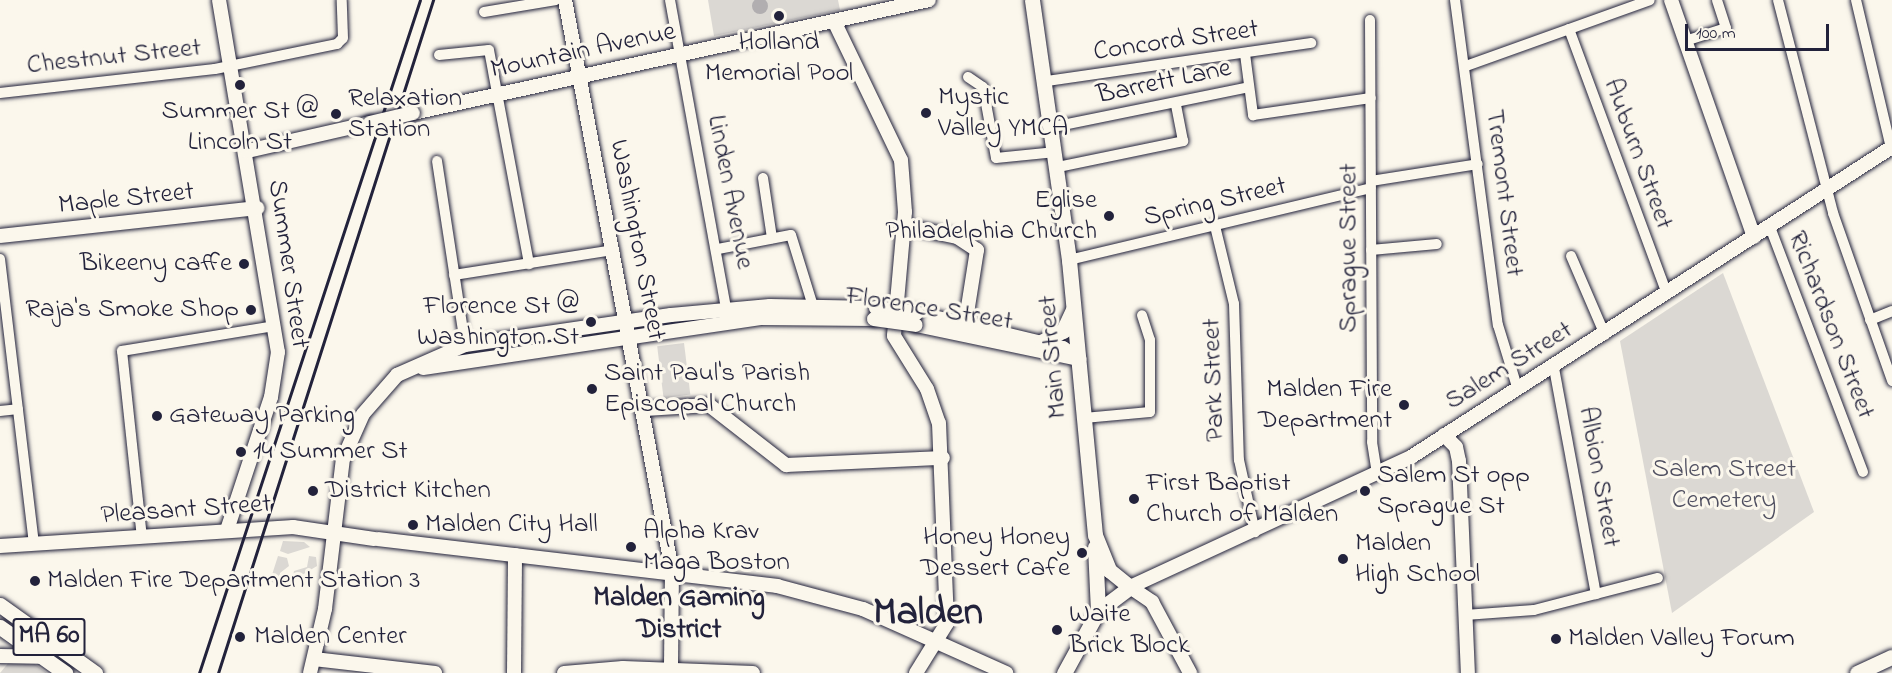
<!DOCTYPE html>
<style>
body{margin:0}
#map{position:relative;width:1892px;height:673px;overflow:hidden;background:#fbf7ec;font-family:"Indie Flower",sans-serif}
div>[style]{position:absolute}
[style*='--x']{left:calc(var(--x)*1px);top:calc(var(--y)*1px);width:calc(var(--w)*1px);rotate:calc(var(--a)*1deg)}
.green>*{inset:0;background:#dbd8d3;transform-origin:0 0}
.water>*{inset:0;background:#b1aeb0}
.round{border-radius:50%}
.roads{filter:drop-shadow(0 0 2px #22223b) drop-shadow(0 0 2px #22223b)}
.street>*{height:10px;margin:-5px;padding:0 5px;transform-origin:5px;border-radius:5px;background:#fbf7ec}
.secondary>*{height:14px;margin:-7px;padding:0 7px;transform-origin:7px;border-radius:7px;background:#fbf7ec}
.primary>*{height:15px;margin:-7.5px;padding:0 7.5px;transform-origin:7.5px;border-radius:7.5px;background:#fbf7ec}
.rail>*{height:3px;margin:-1.5px;padding:0 1.5px;transform-origin:1.5px;border-radius:1.5px;background:#22223b}
.bridges{filter:drop-shadow(0 0 2px #22223b) drop-shadow(0 0 2px #22223b)}
.secondary-bridge>*{height:14px;margin:-7px;padding:0 7px;transform-origin:7px;border-radius:7px;background:#fbf7ec}
.dots>*{width:16px;height:16px;translate:-50% -50%;box-sizing:border-box;border:3px solid #fbf7ec;border-radius:50%}
span{translate:-50% -50%;white-space:nowrap;text-align:center;line-height:1.15;-webkit-text-stroke:6px #fbf7ec;paint-order:stroke}
.shield-label span{padding:2px 4px;background:#fbf7ec;border:2px solid;border-radius:4px;-webkit-text-stroke-width:0}
.shield-label{font-size:26px;color:#22223b;font-weight:700}
.street-label{font-size:27px;color:#22223b}
.poi-label{font-size:27px;color:#22223b}
.left{translate:0 -50%;text-align:left}
.right{translate:-100% -50%;text-align:right}
.park-label{font-size:27px;color:#505061}
.neighbourhood-label{font-size:28px;color:#22223b;font-weight:700}
.town-label{font-size:39px;color:#22223b;font-weight:700}
.scale{position:absolute;left:1685px;top:24px;width:144px;height:27px;box-sizing:border-box;border:3px solid #22223b;border-top:0;padding-left:8px;font-size:18px;line-height:21px;white-space:nowrap;color:#22223b;-webkit-text-stroke:4px #fbf7ec;paint-order:stroke}
</style>
<div id="map">
<div class="green">
<i style="clip-path:polygon(708px 0,838px 0,840px 10px,714px 36px)"></i>
<i style="clip-path:polygon(1723px 273px,1814px 512px,1672px 613px,1620px 341px)"></i>
<i style="left:684px;top:343px;width:52px;height:27px;rotate:83deg"></i>
<i style="clip-path:polygon(283px 541px,304px 542px,310px 547px,288px 554px,280px 551px)"></i>
<i style="clip-path:polygon(278px 556px,287px 558px,289px 566px,280px 573px,280px 586px,270px 581px)"></i>
<i style="clip-path:polygon(309px 556px,316px 557px,317px 566px,292px 581px,294px 571px,307px 567px)"></i>
<i style="clip-path:polygon(10px 661px,32px 662px,47px 673px,0 673px)"></i>
</div>
<div class="water">
<i class="round" style="left:752px;top:-2px;width:16px;height:16px"></i>
</div>
<div class="roads">
<div class="street">
<i style="--x:670;--y:0;--w:320;--a:79.7"></i>
<i style="--x:1455;--y:0;--w:328;--a:82.5"></i>
<i style="--x:1498;--y:325;--w:68;--a:72.9"></i>
<i style="--x:1778;--y:0;--w:220;--a:75.5"></i>
<i style="--x:1833;--y:213;--w:178;--a:70.6"></i>
<i style="--x:1856;--y:0;--w:152;--a:76.7"></i>
<i style="--x:484;--y:12;--w:73;--a:-9.5"></i>
<i style="--x:1370;--y:20;--w:422;--a:89.7"></i>
<i style="--x:1372;--y:442;--w:33;--a:81"></i>
<i style="--x:1569;--y:29;--w:283;--a:69.7"></i>
<i style="--x:1685;--y:41;--w:43;--a:-17.6"></i>
<i style="--x:1726;--y:28;--w:29;--a:-108"></i>
<i style="--x:1245;--y:54;--w:62;--a:82.5"></i>
<i style="--x:1253;--y:115;--w:119;--a:-8.2"></i>
<i style="--x:439;--y:55;--w:50;--a:-5.7"></i>
<i style="--x:489;--y:50;--w:218;--a:79.4"></i>
<i style="--x:1466;--y:66;--w:195;--a:-19.7"></i>
<i style="--x:968;--y:77;--w:18;--a:34"></i>
<i style="--x:983;--y:87;--w:72;--a:79.6"></i>
<i style="--x:996;--y:158;--w:60;--a:-5.7"></i>
<i style="--x:1047;--y:81;--w:267;--a:-8.2"></i>
<i style="--x:0;--y:93;--w:216;--a:-6.4"></i>
<i style="--x:215;--y:69;--w:125;--a:-11.6"></i>
<i style="--x:337;--y:44;--w:8;--a:-45"></i>
<i style="--x:343;--y:38;--w:38;--a:-92"></i>
<i style="--x:1053;--y:127;--w:200;--a:-11.5"></i>
<i style="--x:437;--y:161;--w:186;--a:81.3"></i>
<i style="--x:1058;--y:167;--w:128;--a:-11.7"></i>
<i style="--x:1183;--y:141;--w:38;--a:-101"></i>
<i style="--x:763;--y:178;--w:61;--a:81.5"></i>
<i style="--x:1371;--y:181;--w:108;--a:-9"></i>
<i style="--x:1215;--y:226;--w:80;--a:76.3"></i>
<i style="--x:1234;--y:304;--w:156;--a:88.2"></i>
<i style="--x:1239;--y:460;--w:74;--a:77.5"></i>
<i style="--x:1770;--y:227;--w:262;--a:69.2"></i>
<i style="--x:718;--y:249;--w:74;--a:-10.9"></i>
<i style="--x:791;--y:235;--w:74;--a:72.8"></i>
<i style="--x:1371;--y:250;--w:66;--a:-5.2"></i>
<i style="--x:1571;--y:256;--w:86;--a:66.7"></i>
<i style="--x:0;--y:259;--w:288;--a:83.2"></i>
<i style="--x:1069;--y:260;--w:310;--a:-13.4"></i>
<i style="--x:454;--y:275;--w:162;--a:-8.9"></i>
<i style="--x:1870;--y:320;--w:24;--a:-22"></i>
<i style="--x:1554;--y:368;--w:230;--a:79.5"></i>
<i style="--x:0;--y:411;--w:18;--a:-6"></i>
<i style="--x:1084;--y:418;--w:66;--a:-5.2"></i>
<i style="--x:1150;--y:412;--w:72;--a:-90"></i>
<i style="--x:1150;--y:340;--w:26;--a:-108"></i>
<i style="--x:142;--y:538;--w:188;--a:-96.1"></i>
<i style="--x:122;--y:351;--w:155;--a:-9.3"></i>
<i style="--x:1465;--y:615;--w:69;--a:-4.1"></i>
<i style="--x:1534;--y:610;--w:128;--a:-14.5"></i>
</div>
<div class="secondary">
<i style="--x:219;--y:0;--w:357;--a:80.5"></i>
<i style="--x:278;--y:352;--w:46;--a:98.8"></i>
<i style="--x:271;--y:397;--w:140;--a:108.3"></i>
<i style="--x:565;--y:0;--w:580;--a:79.37"></i>
<i style="--x:672;--y:570;--w:99;--a:90.6"></i>
<i style="--x:1671;--y:0;--w:251;--a:70.7"></i>
<i style="--x:834;--y:21;--w:154;--a:64.3"></i>
<i style="--x:901;--y:160;--w:52;--a:85.6"></i>
<i style="--x:905;--y:212;--w:124;--a:95.1"></i>
<i style="--x:894;--y:336;--w:62;--a:58.1"></i>
<i style="--x:927;--y:389;--w:36;--a:71"></i>
<i style="--x:939;--y:423;--w:200;--a:87.7"></i>
<i style="--x:947;--y:623;--w:59;--a:121.8"></i>
<i style="--x:413;--y:113;--w:528;--a:-12.35"></i>
<i style="--x:247;--y:151;--w:126;--a:-12.8"></i>
<i style="--x:904;--y:226;--w:54;--a:11.7"></i>
<i style="--x:957;--y:237;--w:24;--a:33"></i>
<i style="--x:977;--y:250;--w:83;--a:99"></i>
<i style="--x:0;--y:236;--w:259;--a:-6.2"></i>
<i style="--x:917;--y:313;--w:150;--a:13.5"></i>
<i style="--x:1063;--y:348;--w:19;--a:35"></i>
<i style="--x:916;--y:325;--w:167;--a:11.8"></i>
<i style="--x:423;--y:368;--w:341;--a:-8.4"></i>
<i style="--x:760;--y:318;--w:114;--a:0.5"></i>
<i style="--x:645;--y:409;--w:64;--a:-3.6"></i>
<i style="--x:709;--y:405;--w:98;--a:37.9"></i>
<i style="--x:786;--y:465;--w:157;--a:-2.6"></i>
<i style="--x:1444;--y:435;--w:17;--a:45"></i>
<i style="--x:1456;--y:447;--w:14;--a:78"></i>
<i style="--x:1459;--y:461;--w:212;--a:87.6"></i>
<i style="--x:378;--y:539;--w:402;--a:6.7"></i>
<i style="--x:777;--y:586;--w:89;--a:15"></i>
<i style="--x:863;--y:609;--w:157;--a:24.1"></i>
<i style="--x:0;--y:546;--w:294;--a:-3.7"></i>
<i style="--x:293;--y:527;--w:82;--a:8.4"></i>
<i style="--x:1130;--y:587;--w:310;--a:-24.8"></i>
<i style="--x:1411;--y:457;--w:572;--a:-32.8"></i>
<i style="--x:1130;--y:587;--w:27;--a:34"></i>
<i style="--x:1152;--y:602;--w:81;--a:61.8"></i>
<i style="--x:0;--y:656;--w:39;--a:1"></i>
<i style="--x:314;--y:659;--w:122;--a:6.6"></i>
<i style="--x:310;--y:673;--w:66;--a:-76.8"></i>
<i style="--x:325;--y:609;--w:151;--a:-83.2"></i>
<i style="--x:343;--y:459;--w:49;--a:-66"></i>
<i style="--x:363;--y:414;--w:52;--a:-48.9"></i>
<i style="--x:397;--y:375;--w:74;--a:-23.8"></i>
<i style="--x:465;--y:345;--w:208;--a:-8.3"></i>
<i style="--x:671;--y:315;--w:99;--a:-5.2"></i>
<i style="--x:770;--y:306;--w:106;--a:1.1"></i>
<i style="--x:514;--y:673;--w:118;--a:-89.5"></i>
<i style="--x:564;--y:673;--w:59;--a:-4.8"></i>
<i style="--x:623;--y:668;--w:130;--a:2.2"></i>
</div>
<div class="primary">
<i style="--x:1032;--y:0;--w:263;--a:81.9"></i>
<i style="--x:1069;--y:260;--w:276;--a:84.6"></i>
<i style="--x:1095;--y:535;--w:38;--a:68"></i>
<i style="--x:1109;--y:570;--w:27;--a:39"></i>
<i style="--x:1130;--y:587;--w:40;--a:143"></i>
<i style="--x:1098;--y:611;--w:71;--a:118.7"></i>
<i style="--x:1041;--y:342;--w:25;--a:-27"></i>
<i style="--x:1063;--y:331;--w:23;--a:-65"></i>
<i style="--x:1095;--y:547;--w:64;--a:87.3"></i>
<i style="--x:0;--y:605;--w:117;--a:35.6"></i>
<i style="--x:0;--y:627;--w:80;--a:35.3"></i>
<i style="--x:1857;--y:673;--w:38;--a:-25"></i>
</div>
</div>
<div class="rail">
<i style="--x:199;--y:673;--w:708;--a:-71.82"></i>
<i style="--x:218;--y:673;--w:707;--a:-72.28"></i>
</div>
<div class="bridges">
<div class="secondary-bridge">
<i style="--x:370;--y:123;--w:44;--a:-13.1"></i>
<i style="--x:876;--y:308;--w:41;--a:7"></i>
<i style="--x:874;--y:319;--w:42;--a:8.1"></i>
</div>
</div>
<div class="dots">
<i style="left:779px;top:16px;background:#22223b"></i>
<i style="left:240px;top:85px;background:#22223b"></i>
<i style="left:926px;top:113px;background:#22223b"></i>
<i style="left:336px;top:114px;background:#22223b"></i>
<i style="left:1109px;top:216px;background:#22223b"></i>
<i style="left:244px;top:264px;background:#22223b"></i>
<i style="left:251px;top:310px;background:#22223b"></i>
<i style="left:591px;top:322px;background:#22223b"></i>
<i style="left:592px;top:389px;background:#22223b"></i>
<i style="left:1404px;top:405px;background:#22223b"></i>
<i style="left:157px;top:416px;background:#22223b"></i>
<i style="left:241px;top:452px;background:#22223b"></i>
<i style="left:313px;top:491px;background:#22223b"></i>
<i style="left:1365px;top:491px;background:#22223b"></i>
<i style="left:1134px;top:499px;background:#22223b"></i>
<i style="left:413px;top:525px;background:#22223b"></i>
<i style="left:631px;top:547px;background:#22223b"></i>
<i style="left:1082px;top:553px;background:#22223b"></i>
<i style="left:1343px;top:559px;background:#22223b"></i>
<i style="left:35px;top:581px;background:#22223b"></i>
<i style="left:1057px;top:630px;background:#22223b"></i>
<i style="left:240px;top:637px;background:#22223b"></i>
<i style="left:1556px;top:639px;background:#22223b"></i>
</div>
<div class="shield-label">
<span style="left:49px;top:637px">MA 60</span>
</div>
<div class="street-label">
<span style="left:1176px;top:41px;rotate:-8deg">Concord Street</span>
<span style="left:583px;top:51px;rotate:-12deg">Mountain Avenue</span>
<span style="left:114px;top:57px;rotate:-6deg">Chestnut Street</span>
<span style="left:1164px;top:82px;rotate:-12deg">Barrett Lane</span>
<span style="left:1638px;top:154px;rotate:70deg">Auburn Street</span>
<span style="left:730px;top:192px;rotate:79deg">Linden Avenue</span>
<span style="left:1504px;top:193px;rotate:83deg">Tremont Street</span>
<span style="left:126px;top:199px;rotate:-6deg">Maple Street</span>
<span style="left:1215px;top:202px;rotate:-13deg">Spring Street</span>
<span style="left:637px;top:240px;rotate:79deg">Washington Street</span>
<span style="left:1349px;top:248px;rotate:-90deg">Sprague Street</span>
<span style="left:288px;top:264px;rotate:82deg">Summer Street</span>
<span style="left:929px;top:309px;rotate:9deg">Florence Street</span>
<span style="left:1831px;top:325px;rotate:69deg">Richardson Street</span>
<span style="left:1053px;top:357px;rotate:-95deg">Main Street</span>
<span style="left:1509px;top:366px;rotate:-32deg">Salem Street</span>
<span style="left:1214px;top:380px;rotate:-92deg">Park Street</span>
<span style="left:1599px;top:477px;rotate:80deg">Albion Street</span>
<span style="left:186px;top:510px;rotate:-4deg">Pleasant Street</span>
</div>
<div class="poi-label">
<span style="left:779px;top:58px">Holland<br>Memorial Pool</span>
<span class="left" style="left:938px;top:113px">Mystic<br>Valley YMCA</span>
<span class="left" style="left:348px;top:114px">Relaxation<br>Station</span>
<span style="left:240px;top:127px">Summer St @<br>Lincoln St</span>
<span class="right" style="left:1097px;top:216px">Eglise<br>Philadelphia Church</span>
<span class="right" style="left:232px;top:264px">Bikeeny caffe</span>
<span class="right" style="left:579px;top:322px">Florence St @<br>Washington St</span>
<span class="right" style="left:239px;top:310px">Raja's Smoke Shop</span>
<span class="left" style="left:604px;top:389px">Saint Paul's Parish<br>Episcopal Church</span>
<span class="right" style="left:1392px;top:405px">Malden Fire<br>Department</span>
<span class="left" style="left:169px;top:416px">Gateway Parking</span>
<span class="left" style="left:253px;top:452px">14 Summer St</span>
<span class="left" style="left:1377px;top:491px">Salem St opp<br>Sprague St</span>
<span class="left" style="left:1146px;top:499px">First Baptist<br>Church of Malden</span>
<span class="left" style="left:325px;top:491px">District Kitchen</span>
<span class="left" style="left:425px;top:525px">Malden City Hall</span>
<span class="left" style="left:643px;top:547px">Alpha Krav<br>Maga Boston</span>
<span class="right" style="left:1070px;top:553px">Honey Honey<br>Dessert Cafe</span>
<span class="left" style="left:1355px;top:559px">Malden<br>High School</span>
<span class="left" style="left:47px;top:581px">Malden Fire Department Station 3</span>
<span class="left" style="left:1069px;top:630px">Waite<br>Brick Block</span>
<span class="left" style="left:254px;top:637px">Malden Center</span>
<span class="left" style="left:1568px;top:639px">Malden Valley Forum</span>
</div>
<div class="park-label">
<span style="left:1724px;top:485px">Salem Street<br>Cemetery</span>
</div>
<div class="neighbourhood-label">
<span style="left:679px;top:615px">Malden Gaming<br>District</span>
</div>
<div class="town-label">
<span style="left:928px;top:614px">Malden</span>
</div>
<div class="scale">100 m</div>
</div>
